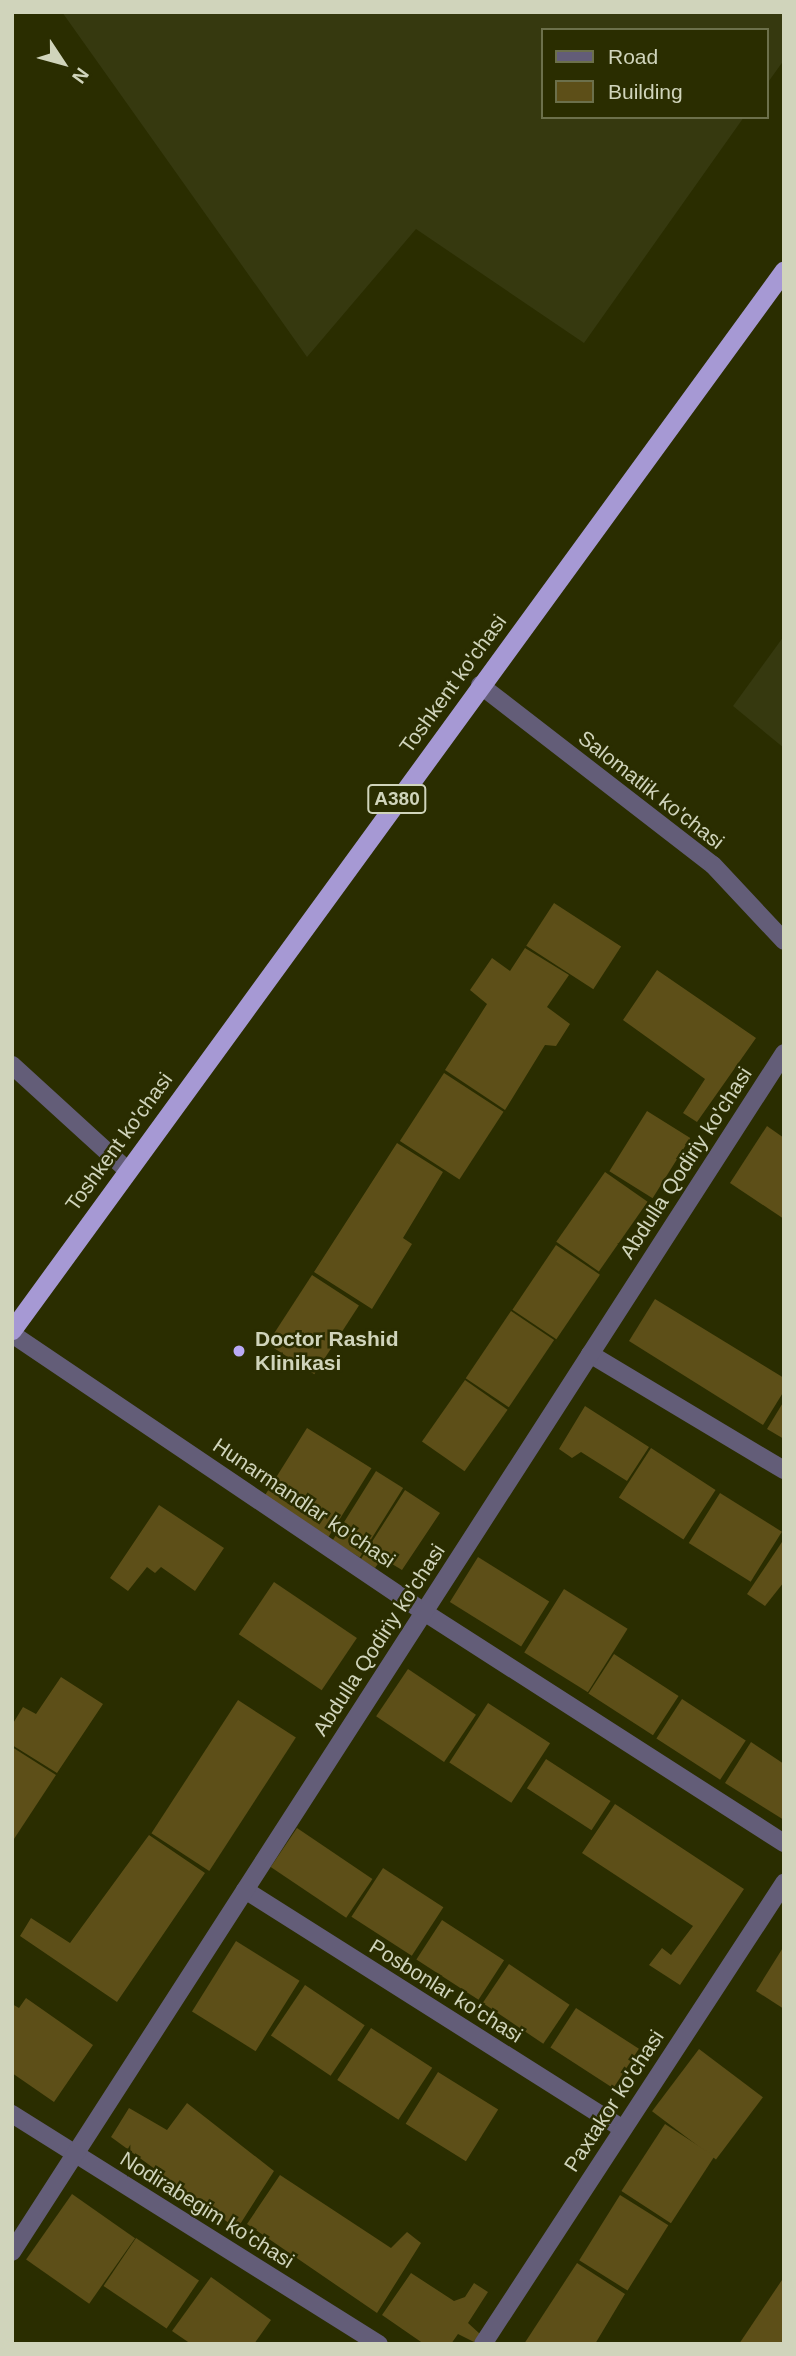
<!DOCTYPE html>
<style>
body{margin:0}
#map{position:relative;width:796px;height:2356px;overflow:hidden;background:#2a2d00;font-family:Helvetica,sans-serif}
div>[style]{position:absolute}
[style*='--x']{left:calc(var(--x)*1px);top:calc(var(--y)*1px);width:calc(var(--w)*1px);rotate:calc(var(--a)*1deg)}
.built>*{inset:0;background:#36390f}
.building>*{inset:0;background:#5d4f18;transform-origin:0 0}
.minor>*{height:18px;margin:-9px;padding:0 9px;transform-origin:9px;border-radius:9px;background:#635d78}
.trunk>*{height:19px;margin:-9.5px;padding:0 9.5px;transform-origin:9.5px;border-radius:9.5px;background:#a699d4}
.dots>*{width:19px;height:19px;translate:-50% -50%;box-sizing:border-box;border:4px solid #2a2d00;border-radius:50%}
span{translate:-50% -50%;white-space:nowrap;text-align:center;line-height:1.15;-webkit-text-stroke:5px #2a2d00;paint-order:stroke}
.shield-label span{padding:2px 5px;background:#2a2d00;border:2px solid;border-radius:5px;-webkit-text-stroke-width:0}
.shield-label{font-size:19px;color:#d0d4bb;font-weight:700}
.street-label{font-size:21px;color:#d0d4bb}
.poi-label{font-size:21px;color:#d0d4bb;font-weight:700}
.left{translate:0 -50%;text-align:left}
.frame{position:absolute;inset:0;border:14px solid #d0d4bb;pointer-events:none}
.legend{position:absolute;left:541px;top:28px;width:228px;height:91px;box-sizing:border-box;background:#2a2d00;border:2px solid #6c704b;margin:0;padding:9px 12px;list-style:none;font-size:21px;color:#d0d4bb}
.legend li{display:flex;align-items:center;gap:14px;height:35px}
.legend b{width:35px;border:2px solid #6c704b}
.north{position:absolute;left:28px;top:28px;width:70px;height:70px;-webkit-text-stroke:5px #2a2d00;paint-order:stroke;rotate:126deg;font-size:19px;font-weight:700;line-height:28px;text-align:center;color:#d0d4bb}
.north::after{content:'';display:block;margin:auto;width:24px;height:32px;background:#d0d4bb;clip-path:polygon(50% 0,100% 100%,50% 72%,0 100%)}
</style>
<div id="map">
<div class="built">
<i style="clip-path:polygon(62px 12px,784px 12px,784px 60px,766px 85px,766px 30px,542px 30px,542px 117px,744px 117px,584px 343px,416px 229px,307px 357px)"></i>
<i style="clip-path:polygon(784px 636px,784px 748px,733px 706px)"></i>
</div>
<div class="building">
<i style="left:554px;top:903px;width:80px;height:51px;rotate:33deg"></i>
<i style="clip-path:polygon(525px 948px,569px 975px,547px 1007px,570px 1024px,556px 1046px,545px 1045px,505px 1110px,445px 1070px,487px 1004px,470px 990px,492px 958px,510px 971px)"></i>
<i style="clip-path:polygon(657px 970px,756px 1038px,697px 1122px,683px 1113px,705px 1079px,623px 1020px)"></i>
<i style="left:444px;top:1073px;width:71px;height:81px;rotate:33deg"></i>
<i style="left:647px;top:1111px;width:51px;height:71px;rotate:32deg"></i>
<i style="clip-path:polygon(767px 1126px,784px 1138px,784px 1219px,730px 1183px)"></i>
<i style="clip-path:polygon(397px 1143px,443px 1172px,403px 1238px,412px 1244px,372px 1309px,314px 1272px)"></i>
<i style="left:605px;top:1172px;width:52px;height:85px;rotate:35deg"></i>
<i style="left:556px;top:1245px;width:53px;height:78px;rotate:34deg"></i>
<i style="left:312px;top:1275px;width:56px;height:82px;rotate:33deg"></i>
<i style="clip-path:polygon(655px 1299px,784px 1378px,784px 1391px,763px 1425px,629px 1341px)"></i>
<i style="left:511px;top:1311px;width:52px;height:81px;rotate:34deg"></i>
<i style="left:465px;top:1380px;width:52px;height:75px;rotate:35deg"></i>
<i style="clip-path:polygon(784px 1401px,784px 1439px,767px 1429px)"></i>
<i style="clip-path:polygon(585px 1406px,649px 1447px,627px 1481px,581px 1452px,572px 1458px,559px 1449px)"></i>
<i style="left:307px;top:1428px;width:76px;height:82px;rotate:32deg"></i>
<i style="left:651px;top:1448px;width:77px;height:59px;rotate:33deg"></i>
<i style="left:376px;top:1471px;width:32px;height:82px;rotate:32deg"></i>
<i style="clip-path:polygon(405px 1490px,440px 1513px,402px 1570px,382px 1558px,375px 1568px,361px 1559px)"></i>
<i style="left:720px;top:1493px;width:73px;height:59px;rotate:32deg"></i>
<i style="clip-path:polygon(159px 1505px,224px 1548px,195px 1591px,161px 1567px,155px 1573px,147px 1567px,128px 1591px,110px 1578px)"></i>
<i style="clip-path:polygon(784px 1539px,784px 1582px,765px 1606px,747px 1594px)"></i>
<i style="left:478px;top:1557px;width:84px;height:53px;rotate:32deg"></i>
<i style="left:274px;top:1582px;width:100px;height:63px;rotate:34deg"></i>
<i style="left:564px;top:1589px;width:75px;height:75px;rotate:32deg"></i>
<i style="left:614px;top:1654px;width:77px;height:47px;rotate:33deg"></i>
<i style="left:408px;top:1669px;width:82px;height:57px;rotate:34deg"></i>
<i style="clip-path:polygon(61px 1677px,103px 1704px,57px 1773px,12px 1745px,12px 1725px,23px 1707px,36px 1714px)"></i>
<i style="left:682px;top:1699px;width:76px;height:47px;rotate:33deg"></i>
<i style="left:238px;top:1700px;width:69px;height:159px;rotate:33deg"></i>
<i style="left:488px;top:1703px;width:74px;height:71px;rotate:33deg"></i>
<i style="clip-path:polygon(751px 1742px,784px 1764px,784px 1820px,725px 1783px)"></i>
<i style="clip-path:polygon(12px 1747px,56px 1775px,12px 1842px)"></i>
<i style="left:546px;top:1759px;width:77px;height:35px;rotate:33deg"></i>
<i style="clip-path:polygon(615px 1804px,744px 1889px,680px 1985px,649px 1965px,662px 1948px,671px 1955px,693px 1926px,582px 1853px)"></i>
<i style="left:297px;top:1828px;width:91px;height:47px;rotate:34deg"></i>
<i style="clip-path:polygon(149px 1835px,205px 1873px,117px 2002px,20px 1936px,31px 1918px,70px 1943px)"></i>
<i style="left:383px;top:1868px;width:72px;height:58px;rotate:33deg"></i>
<i style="left:442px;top:1920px;width:74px;height:47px;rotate:33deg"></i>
<i style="left:236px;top:1941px;width:75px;height:83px;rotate:32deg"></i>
<i style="clip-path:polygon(784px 1946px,784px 2009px,756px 1991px)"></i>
<i style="left:509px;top:1964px;width:73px;height:47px;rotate:34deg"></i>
<i style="left:305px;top:1985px;width:72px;height:61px;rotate:34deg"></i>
<i style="clip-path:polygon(26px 1998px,93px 2045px,54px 2102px,12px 2073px,12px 2004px,19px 2008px)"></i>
<i style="left:576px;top:2008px;width:75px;height:47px;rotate:33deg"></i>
<i style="left:371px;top:2028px;width:73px;height:62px;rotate:33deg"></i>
<i style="left:699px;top:2049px;width:80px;height:78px;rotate:37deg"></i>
<i style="left:438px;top:2072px;width:71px;height:61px;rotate:32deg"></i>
<i style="clip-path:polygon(187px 2103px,274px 2171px,237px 2229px,111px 2137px,129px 2108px,167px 2130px)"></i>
<i style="left:665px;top:2124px;width:59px;height:80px;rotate:33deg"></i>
<i style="clip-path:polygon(280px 2175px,391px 2248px,407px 2232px,421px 2243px,377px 2313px,247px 2224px)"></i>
<i style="left:72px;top:2194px;width:77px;height:80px;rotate:35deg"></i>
<i style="left:620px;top:2195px;width:57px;height:77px;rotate:32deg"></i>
<i style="left:136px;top:2238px;width:76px;height:58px;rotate:34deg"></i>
<i style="clip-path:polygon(577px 2263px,625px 2294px,595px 2344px,524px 2344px)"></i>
<i style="clip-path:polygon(411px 2273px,454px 2301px,465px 2297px,474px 2283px,488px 2292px,468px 2323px,480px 2334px,474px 2342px,458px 2334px,451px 2344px,424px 2344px,382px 2315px)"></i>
<i style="clip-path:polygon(211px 2277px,271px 2320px,254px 2344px,191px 2344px,172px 2331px)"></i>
<i style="clip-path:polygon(784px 2277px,784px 2344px,739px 2344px)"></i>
</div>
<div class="minor">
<i style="--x:480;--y:685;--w:294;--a:37.7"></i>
<i style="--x:713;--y:865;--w:104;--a:46.9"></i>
<i style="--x:12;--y:1065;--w:156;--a:42.4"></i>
<i style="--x:12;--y:1334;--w:497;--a:34"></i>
<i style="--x:424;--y:1612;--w:428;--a:32.7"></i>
<i style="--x:590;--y:1354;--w:226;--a:30.9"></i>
<i style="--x:245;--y:1890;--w:447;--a:32.3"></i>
<i style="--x:12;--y:2114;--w:433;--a:32.1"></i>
<i style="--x:12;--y:2252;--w:1426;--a:-57.22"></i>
<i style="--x:483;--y:2344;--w:551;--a:-56.86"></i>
</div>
<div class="trunk">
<i style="--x:12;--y:1330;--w:1311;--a:-53.93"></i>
</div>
<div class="dots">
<i style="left:239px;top:1351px;background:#baaaf6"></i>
</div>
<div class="shield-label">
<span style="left:397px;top:799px">A380</span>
</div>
<div class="street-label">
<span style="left:453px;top:684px;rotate:-54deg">Toshkent ko'chasi</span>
<span style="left:651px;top:790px;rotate:38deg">Salomatlik ko'chasi</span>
<span style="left:119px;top:1142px;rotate:-54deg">Toshkent ko'chasi</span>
<span style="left:686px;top:1163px;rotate:-57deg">Abdulla Qodiriy ko'chasi</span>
<span style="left:304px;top:1503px;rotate:34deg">Hunarmandlar ko'chasi</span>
<span style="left:379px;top:1640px;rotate:-57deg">Abdulla Qodiriy ko'chasi</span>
<span style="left:446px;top:1991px;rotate:32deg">Posbonlar ko'chasi</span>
<span style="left:614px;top:2101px;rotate:-57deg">Paxtakor ko'chasi</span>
<span style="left:207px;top:2210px;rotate:32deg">Nodirabegim ko'chasi</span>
</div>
<div class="poi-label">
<span class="left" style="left:255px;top:1351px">Doctor Rashid<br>Klinikasi</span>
</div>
<div class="frame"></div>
<ul class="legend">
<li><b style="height:9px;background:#635d78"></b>Road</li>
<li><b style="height:19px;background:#5d4f18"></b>Building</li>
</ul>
<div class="north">N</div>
</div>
